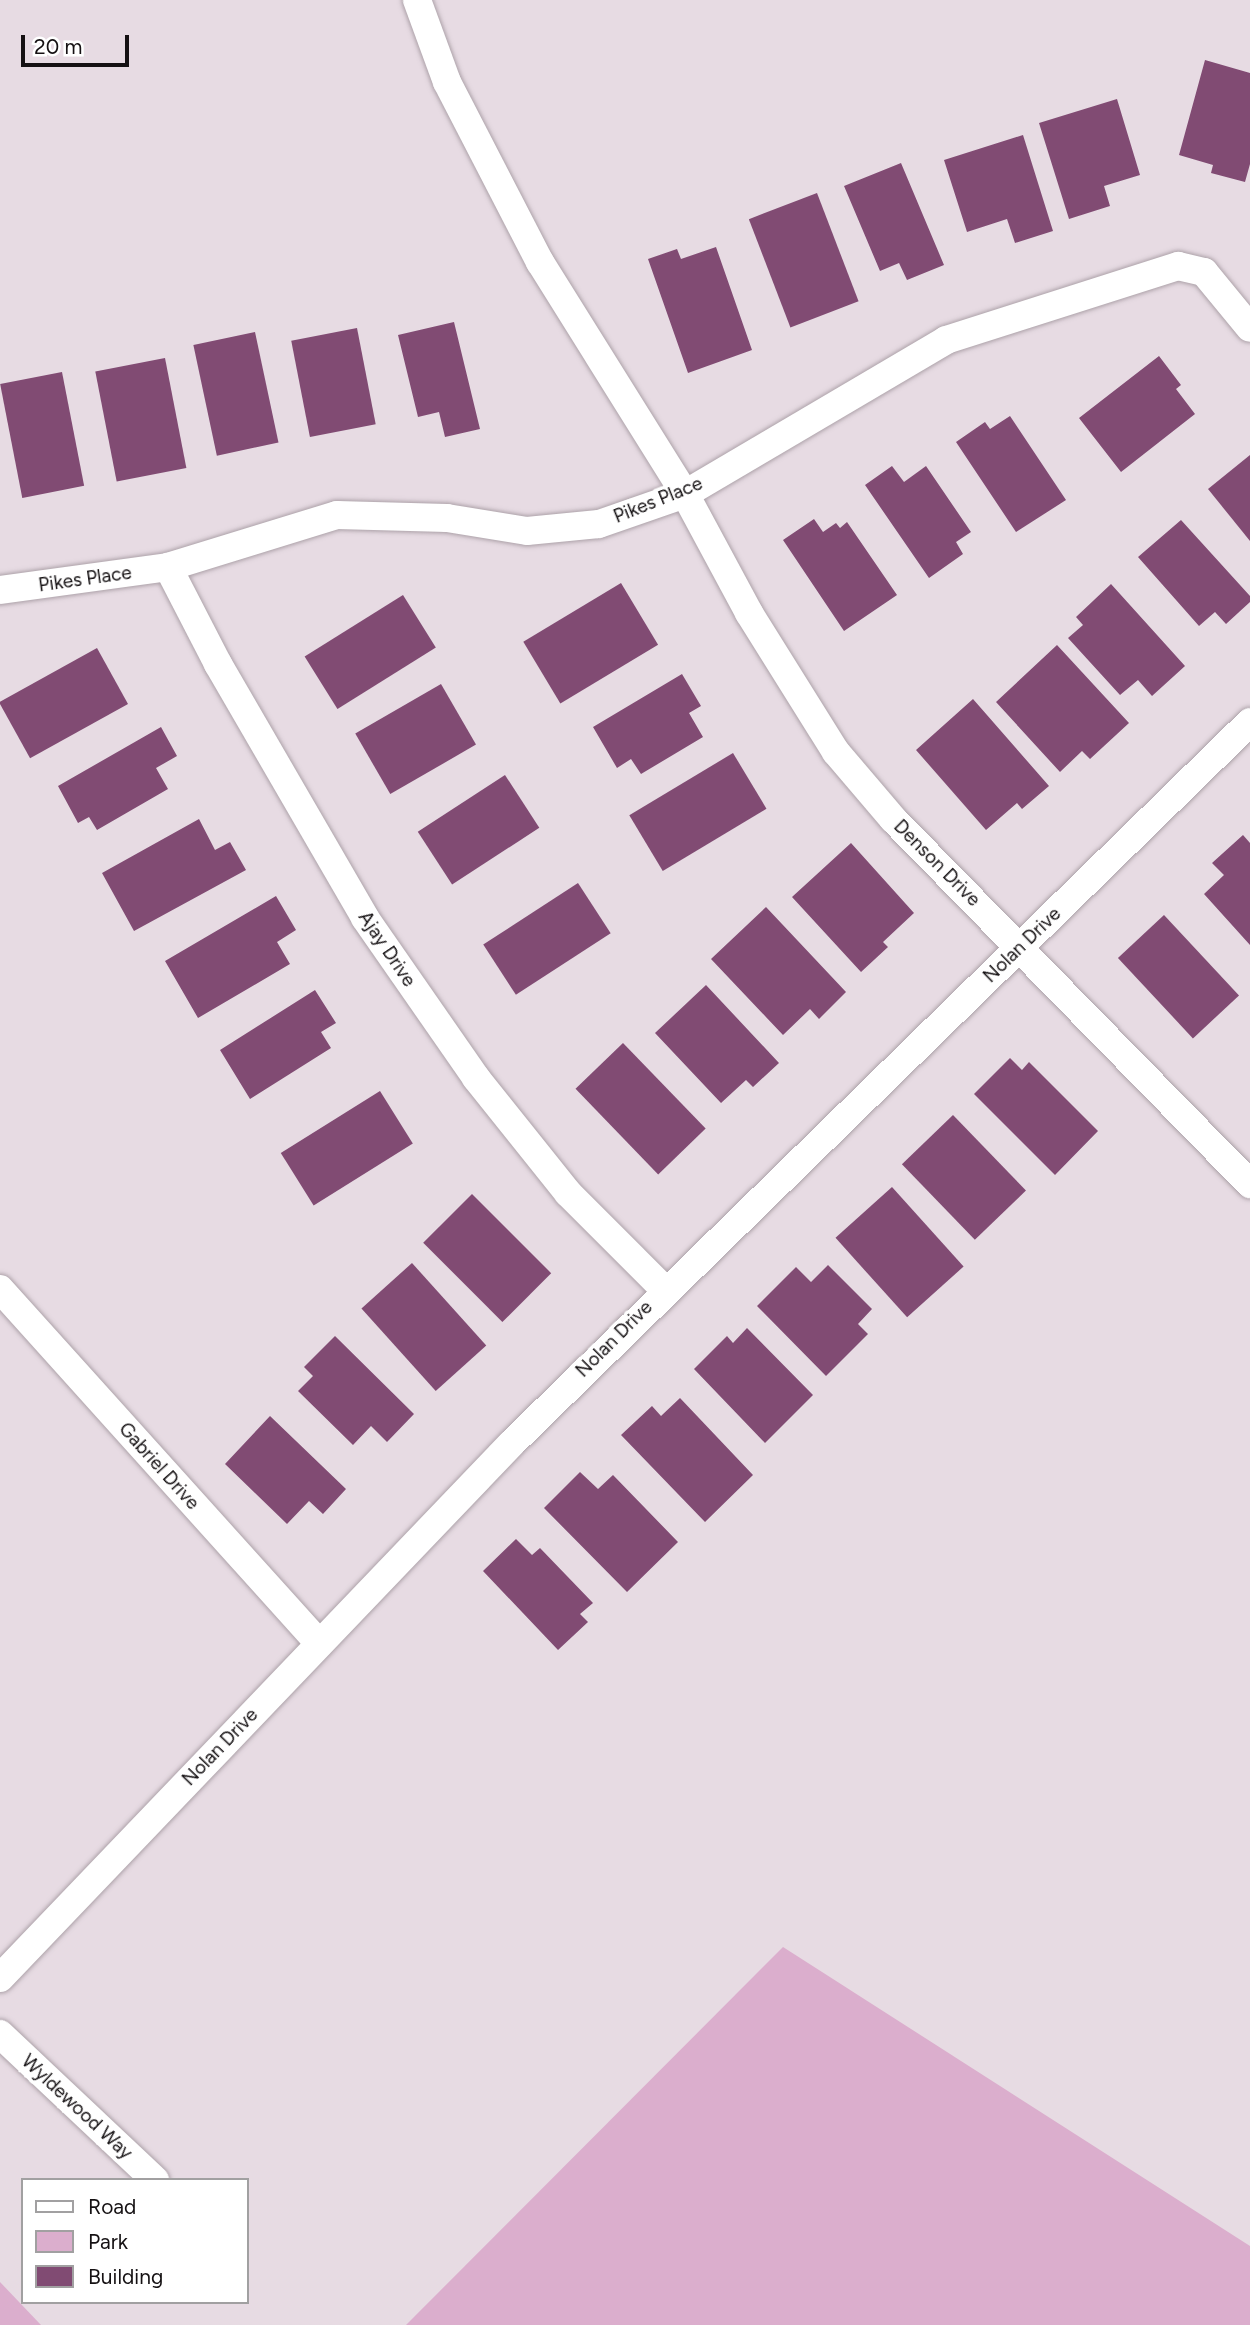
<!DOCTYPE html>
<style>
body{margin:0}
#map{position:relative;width:1250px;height:2325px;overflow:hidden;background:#e7dbe3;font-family:Figtree,sans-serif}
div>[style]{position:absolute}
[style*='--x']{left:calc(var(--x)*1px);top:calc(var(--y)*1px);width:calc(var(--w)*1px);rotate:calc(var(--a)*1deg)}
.green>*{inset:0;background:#dbaecd}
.building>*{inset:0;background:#814b73;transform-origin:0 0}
.roads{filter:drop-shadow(0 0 2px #ada2a9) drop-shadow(0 0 2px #ada2a9)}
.street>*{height:28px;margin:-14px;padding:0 14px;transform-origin:14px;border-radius:14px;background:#fff}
span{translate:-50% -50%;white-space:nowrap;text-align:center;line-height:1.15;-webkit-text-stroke:7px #fff;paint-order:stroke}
.street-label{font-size:19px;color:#151113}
.legend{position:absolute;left:21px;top:2178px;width:228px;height:126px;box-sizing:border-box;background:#fff;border:2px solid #a1a0a1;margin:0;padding:9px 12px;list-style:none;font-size:21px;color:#151113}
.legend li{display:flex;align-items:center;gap:14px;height:35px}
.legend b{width:35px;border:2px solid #a1a0a1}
.scale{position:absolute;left:21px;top:35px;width:108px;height:32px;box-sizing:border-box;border:4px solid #151113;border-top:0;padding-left:9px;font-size:21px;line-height:24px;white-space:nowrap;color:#151113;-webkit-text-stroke:5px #fff;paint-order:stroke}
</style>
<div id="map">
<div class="green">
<i style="clip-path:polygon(783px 1947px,1250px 2246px,1250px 2325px,406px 2325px)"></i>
<i style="clip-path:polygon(0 2282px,41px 2325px,0 2325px)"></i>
</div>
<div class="building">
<i style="clip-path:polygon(1205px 60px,1250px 73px,1250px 164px,1245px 182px,1211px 173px,1213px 165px,1179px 155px)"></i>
<i style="clip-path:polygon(1117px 99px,1140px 175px,1104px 186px,1110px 206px,1069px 219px,1039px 123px)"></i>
<i style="clip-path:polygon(1023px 135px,1053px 231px,1015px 243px,1007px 219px,967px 232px,944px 160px)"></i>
<i style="clip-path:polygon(901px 163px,944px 265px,907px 280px,899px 263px,880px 271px,844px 186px)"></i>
<i style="left:817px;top:193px;width:116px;height:73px;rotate:69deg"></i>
<i style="clip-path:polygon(716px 247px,752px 350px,688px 373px,648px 259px,677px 249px,681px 259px)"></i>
<i style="clip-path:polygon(454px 322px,480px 429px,445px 437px,439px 412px,418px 417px,398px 335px)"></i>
<i style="left:357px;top:328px;width:98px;height:67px;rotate:79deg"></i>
<i style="left:255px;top:332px;width:113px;height:63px;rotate:78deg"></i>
<i style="clip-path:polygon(1159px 356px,1181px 385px,1176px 389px,1195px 414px,1121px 472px,1079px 418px)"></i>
<i style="left:165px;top:358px;width:112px;height:71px;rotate:79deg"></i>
<i style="left:62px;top:372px;width:116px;height:63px;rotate:79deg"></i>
<i style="clip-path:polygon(1010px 416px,1066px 500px,1016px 532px,956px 442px,985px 422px,990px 429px)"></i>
<i style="clip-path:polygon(1250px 455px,1250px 541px,1208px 489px)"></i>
<i style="clip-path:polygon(892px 466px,904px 482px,926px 466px,971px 532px,956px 542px,963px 554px,929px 578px,865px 485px)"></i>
<i style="clip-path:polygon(814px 519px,823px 532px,836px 523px,840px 528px,847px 522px,897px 595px,844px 631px,783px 540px)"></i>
<i style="clip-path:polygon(1181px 520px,1250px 596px,1250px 602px,1226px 624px,1215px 612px,1199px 626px,1138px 557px)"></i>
<i style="left:621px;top:583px;width:72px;height:114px;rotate:59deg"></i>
<i style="clip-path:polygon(1111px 584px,1185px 666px,1152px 696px,1138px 680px,1120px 695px,1068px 638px,1083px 625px,1076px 617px)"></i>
<i style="left:403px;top:595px;width:62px;height:116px;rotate:58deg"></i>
<i style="clip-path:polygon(1057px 645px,1129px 723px,1090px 759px,1082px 751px,1060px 772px,996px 702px)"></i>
<i style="left:97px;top:648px;width:64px;height:112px;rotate:61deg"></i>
<i style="clip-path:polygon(682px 674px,701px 706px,689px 713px,703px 737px,641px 774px,631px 759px,617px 768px,593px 727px)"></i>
<i style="left:441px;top:684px;width:70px;height:99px;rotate:60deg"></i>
<i style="clip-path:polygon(973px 699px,1049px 786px,1022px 809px,1017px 803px,986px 830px,916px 750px)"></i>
<i style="clip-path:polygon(161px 727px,177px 756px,156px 768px,168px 789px,97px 830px,89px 817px,78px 823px,58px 786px)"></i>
<i style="left:733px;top:753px;width:65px;height:121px;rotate:59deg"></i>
<i style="left:505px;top:775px;width:63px;height:104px;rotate:57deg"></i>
<i style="clip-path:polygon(199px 819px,215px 850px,230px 842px,246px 870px,134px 931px,102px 873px)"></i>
<i style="clip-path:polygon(1243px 835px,1250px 843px,1250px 945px,1204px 894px,1224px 875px,1212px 863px)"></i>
<i style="clip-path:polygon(851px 843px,914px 913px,883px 942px,888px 947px,861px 972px,792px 897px)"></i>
<i style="left:578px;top:883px;width:60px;height:113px;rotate:57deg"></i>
<i style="clip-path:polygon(276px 896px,296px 930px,277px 942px,290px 964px,198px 1018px,165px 961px)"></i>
<i style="clip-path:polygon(766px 907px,846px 992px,819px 1019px,810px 1009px,783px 1035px,711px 959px)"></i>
<i style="left:1164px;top:915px;width:110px;height:63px;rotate:47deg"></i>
<i style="clip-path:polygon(706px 985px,779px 1063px,753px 1087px,746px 1080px,721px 1103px,655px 1033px)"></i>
<i style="clip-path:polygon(315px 990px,336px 1023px,321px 1032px,331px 1048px,250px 1099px,220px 1050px)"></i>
<i style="left:623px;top:1043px;width:119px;height:66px;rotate:46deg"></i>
<i style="clip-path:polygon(1010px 1058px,1022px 1070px,1029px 1062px,1098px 1131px,1055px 1175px,974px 1094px)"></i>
<i style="left:380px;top:1091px;width:62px;height:117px;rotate:58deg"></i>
<i style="left:953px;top:1115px;width:105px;height:71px;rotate:46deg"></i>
<i style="left:892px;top:1187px;width:107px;height:76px;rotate:48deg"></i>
<i style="left:472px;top:1194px;width:112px;height:69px;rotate:45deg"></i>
<i style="left:412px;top:1263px;width:111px;height:68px;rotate:48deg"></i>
<i style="clip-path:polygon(828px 1265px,872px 1309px,858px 1324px,868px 1334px,826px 1376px,757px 1306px,796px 1267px,811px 1282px)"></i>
<i style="clip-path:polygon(747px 1328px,813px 1395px,765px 1443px,694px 1369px,727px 1336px,733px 1343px)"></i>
<i style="clip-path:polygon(335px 1336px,414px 1414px,387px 1442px,371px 1426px,353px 1445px,298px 1391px,313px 1376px,304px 1367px)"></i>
<i style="clip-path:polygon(680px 1398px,753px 1475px,705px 1522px,621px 1435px,652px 1406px,661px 1416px)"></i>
<i style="clip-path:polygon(270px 1416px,346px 1489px,323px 1514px,309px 1501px,287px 1524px,225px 1464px)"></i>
<i style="clip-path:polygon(580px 1472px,598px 1489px,613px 1475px,678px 1542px,627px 1592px,544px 1508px)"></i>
<i style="clip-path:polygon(516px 1539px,532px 1555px,540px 1548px,593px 1603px,580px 1614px,588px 1622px,558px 1650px,483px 1571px)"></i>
</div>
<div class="roads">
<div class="street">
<i style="--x:417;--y:0;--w:87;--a:69.9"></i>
<i style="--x:447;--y:82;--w:203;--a:62.7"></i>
<i style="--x:540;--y:262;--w:274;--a:58"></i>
<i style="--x:685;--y:494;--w:135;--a:61.7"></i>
<i style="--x:749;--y:613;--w:164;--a:58"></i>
<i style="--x:836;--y:752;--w:88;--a:49.6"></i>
<i style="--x:893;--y:819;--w:511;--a:45.63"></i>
<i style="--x:168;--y:567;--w:109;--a:62.7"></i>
<i style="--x:218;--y:664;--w:293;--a:59.9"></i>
<i style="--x:365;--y:918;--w:195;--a:55.2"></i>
<i style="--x:476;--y:1078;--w:147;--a:51.3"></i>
<i style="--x:568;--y:1193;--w:136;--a:45"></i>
<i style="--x:0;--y:590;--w:170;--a:-7.8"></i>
<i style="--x:168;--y:567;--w:177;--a:-17.1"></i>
<i style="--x:337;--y:515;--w:110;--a:1.6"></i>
<i style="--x:447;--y:518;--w:81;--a:9.2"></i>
<i style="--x:527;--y:531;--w:72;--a:-5.6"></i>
<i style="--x:599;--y:524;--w:91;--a:-19.2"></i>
<i style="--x:685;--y:494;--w:303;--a:-30.5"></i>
<i style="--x:946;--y:340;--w:244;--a:-17.7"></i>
<i style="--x:1178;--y:266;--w:27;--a:13"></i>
<i style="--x:1204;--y:272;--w:72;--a:50.6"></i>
<i style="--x:0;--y:1289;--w:477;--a:48"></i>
<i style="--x:0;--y:1978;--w:739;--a:-46.26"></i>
<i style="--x:511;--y:1444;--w:1033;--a:-44.33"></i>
<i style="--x:0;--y:2034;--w:213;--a:43.3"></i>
</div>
</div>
<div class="street-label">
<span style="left:658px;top:500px;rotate:-22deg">Pikes Place</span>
<span style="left:85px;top:579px;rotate:-8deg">Pikes Place</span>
<span style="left:937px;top:863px;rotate:45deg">Denson Drive</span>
<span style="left:1022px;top:945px;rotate:-44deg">Nolan Drive</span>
<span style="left:387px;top:949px;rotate:56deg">Ajay Drive</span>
<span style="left:614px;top:1339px;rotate:-45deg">Nolan Drive</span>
<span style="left:159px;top:1466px;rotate:48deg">Gabriel Drive</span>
<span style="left:220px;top:1747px;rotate:-46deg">Nolan Drive</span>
<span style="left:77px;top:2107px;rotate:43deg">Wyldewood Way</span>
</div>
<ul class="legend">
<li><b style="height:9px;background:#fff"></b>Road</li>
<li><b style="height:19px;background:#dbaecd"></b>Park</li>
<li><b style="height:19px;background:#814b73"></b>Building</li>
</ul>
<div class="scale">20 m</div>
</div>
